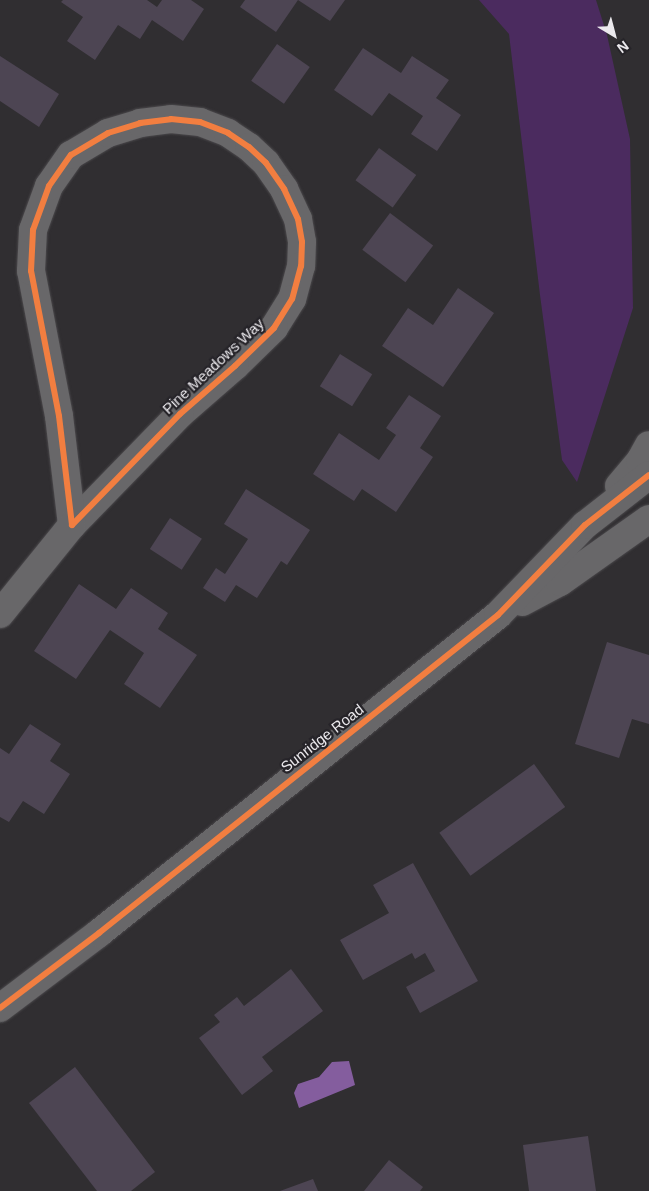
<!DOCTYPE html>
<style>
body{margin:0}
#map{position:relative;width:649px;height:1191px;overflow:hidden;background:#302e31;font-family:Helvetica,sans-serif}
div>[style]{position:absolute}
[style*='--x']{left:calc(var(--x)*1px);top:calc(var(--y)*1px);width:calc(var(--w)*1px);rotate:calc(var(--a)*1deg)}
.green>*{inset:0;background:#4b2b5f}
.water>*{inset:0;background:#845d9e}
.building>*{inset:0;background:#4d4553;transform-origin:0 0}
.roads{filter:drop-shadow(0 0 1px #4b494c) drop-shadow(0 0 1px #4b494c)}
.minor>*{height:28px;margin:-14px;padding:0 14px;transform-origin:14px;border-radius:14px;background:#686769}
.cycleway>*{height:6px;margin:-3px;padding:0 3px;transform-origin:3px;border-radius:3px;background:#f27e40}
span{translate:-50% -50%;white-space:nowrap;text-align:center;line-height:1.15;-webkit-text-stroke:4.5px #262429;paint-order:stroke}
.street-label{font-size:15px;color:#ebe9ed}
.north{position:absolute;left:589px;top:10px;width:50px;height:50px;-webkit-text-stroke:4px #262429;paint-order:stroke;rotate:143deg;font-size:14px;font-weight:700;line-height:20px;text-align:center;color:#ebe9ed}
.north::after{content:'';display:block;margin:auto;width:18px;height:22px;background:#ebe9ed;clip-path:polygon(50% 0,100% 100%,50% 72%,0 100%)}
</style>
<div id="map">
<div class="green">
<i style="clip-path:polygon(479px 0,596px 0,607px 35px,630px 139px,633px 308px,577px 482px,562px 460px,540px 295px,509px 34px)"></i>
</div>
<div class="water">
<i style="clip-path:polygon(349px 1061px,355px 1085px,299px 1108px,294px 1093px,298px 1084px,319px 1077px,332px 1062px)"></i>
</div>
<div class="building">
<i style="clip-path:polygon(63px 0,147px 0,157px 7px,162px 0,191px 0,204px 9px,183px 41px,152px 20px,140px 39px,118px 25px,95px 60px,67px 41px,83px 17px,61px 2px)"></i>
<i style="clip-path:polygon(245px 0,298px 0,276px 32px,240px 7px)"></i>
<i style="clip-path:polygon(298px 0,345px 0,330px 21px)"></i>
<i style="left:277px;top:44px;width:40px;height:45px;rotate:35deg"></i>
<i style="clip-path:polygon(363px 48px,401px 73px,412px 56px,449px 80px,436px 98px,461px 115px,437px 151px,411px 134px,423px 116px,389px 93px,372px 116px,334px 90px)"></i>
<i style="clip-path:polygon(0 56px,59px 94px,39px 127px,0 101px)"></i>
<i style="left:379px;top:148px;width:46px;height:40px;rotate:36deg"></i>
<i style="left:390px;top:213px;width:54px;height:46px;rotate:37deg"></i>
<i style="clip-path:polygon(458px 288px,494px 313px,443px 387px,382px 346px,408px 308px,433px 325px)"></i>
<i style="left:340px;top:354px;width:38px;height:38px;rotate:32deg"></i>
<i style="clip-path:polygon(409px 395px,441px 416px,420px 448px,433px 457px,396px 512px,362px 489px,354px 501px,313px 474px,339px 433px,379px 460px,396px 435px,386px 428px)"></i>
<i style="clip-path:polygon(246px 489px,310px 530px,287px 565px,281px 561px,257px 598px,236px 585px,225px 602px,203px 588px,216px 568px,225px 574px,248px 539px,224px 524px)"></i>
<i style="left:170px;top:518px;width:38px;height:37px;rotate:33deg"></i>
<i style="clip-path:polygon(79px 584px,116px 609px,131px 588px,168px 613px,158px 629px,197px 655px,160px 708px,124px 684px,144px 653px,110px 630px,76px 679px,34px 651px)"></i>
<i style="clip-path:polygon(607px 642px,649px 655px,649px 724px,632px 719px,619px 758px,575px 744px)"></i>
<i style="clip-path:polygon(30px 724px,61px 744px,50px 761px,70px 774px,44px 814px,23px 801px,9px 822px,0 817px,0 748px,9px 754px)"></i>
<i style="left:534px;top:764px;width:53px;height:117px;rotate:54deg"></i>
<i style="clip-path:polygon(413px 863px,478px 981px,420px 1013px,406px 987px,435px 971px,425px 953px,415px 959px,412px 953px,363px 980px,340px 940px,389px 913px,373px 885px)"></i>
<i style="clip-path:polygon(291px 969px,323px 1011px,262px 1057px,273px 1071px,242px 1095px,199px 1038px,220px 1022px,214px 1015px,237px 997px,244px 1006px)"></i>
<i style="clip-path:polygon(75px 1067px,155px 1172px,131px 1191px,97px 1191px,29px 1103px)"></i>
<i style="clip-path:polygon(588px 1136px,596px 1191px,529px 1191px,523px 1145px)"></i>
<i style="clip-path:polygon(389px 1160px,423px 1187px,420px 1191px,364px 1191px)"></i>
<i style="clip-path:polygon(313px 1179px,318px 1191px,280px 1191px)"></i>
</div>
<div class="roads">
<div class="minor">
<i style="--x:171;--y:119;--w:29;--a:6"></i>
<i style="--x:200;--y:122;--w:30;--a:21"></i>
<i style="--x:228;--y:133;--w:25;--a:34"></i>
<i style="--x:249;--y:147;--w:23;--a:43"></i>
<i style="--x:266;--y:163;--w:32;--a:55"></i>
<i style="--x:284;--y:189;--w:33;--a:65"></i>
<i style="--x:298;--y:219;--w:23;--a:80"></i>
<i style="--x:302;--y:242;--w:24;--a:92"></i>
<i style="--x:301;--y:266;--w:34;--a:105"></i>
<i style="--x:292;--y:299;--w:34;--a:122"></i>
<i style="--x:274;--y:328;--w:54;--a:135.7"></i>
<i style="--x:235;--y:366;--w:73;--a:138.9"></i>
<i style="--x:180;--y:414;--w:155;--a:134.2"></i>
<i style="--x:72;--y:525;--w:110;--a:-96.8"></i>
<i style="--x:59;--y:416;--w:148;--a:-100.9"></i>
<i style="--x:31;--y:271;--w:41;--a:-87.2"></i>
<i style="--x:33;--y:230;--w:47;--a:-70"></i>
<i style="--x:49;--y:186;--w:38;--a:-55"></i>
<i style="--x:71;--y:155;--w:43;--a:-30.7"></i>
<i style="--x:108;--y:133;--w:34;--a:-17"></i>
<i style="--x:140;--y:123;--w:31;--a:-7"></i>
<i style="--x:619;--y:486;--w:33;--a:-50"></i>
<i style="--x:640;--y:461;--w:18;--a:-61"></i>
<i style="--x:522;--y:602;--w:43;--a:-27.8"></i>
<i style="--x:560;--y:582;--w:109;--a:-35.3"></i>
<i style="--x:0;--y:614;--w:114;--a:-51"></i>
<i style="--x:0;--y:1008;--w:124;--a:-37.1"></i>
<i style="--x:99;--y:933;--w:510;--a:-38.55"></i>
<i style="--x:498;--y:615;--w:125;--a:-46"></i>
<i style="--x:585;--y:525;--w:81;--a:-38"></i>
</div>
</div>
<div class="cycleway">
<i style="--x:171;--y:119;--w:29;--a:6"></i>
<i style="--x:200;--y:122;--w:30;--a:21"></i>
<i style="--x:228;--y:133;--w:25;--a:34"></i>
<i style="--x:249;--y:147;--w:23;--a:43"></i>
<i style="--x:266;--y:163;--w:32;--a:55"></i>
<i style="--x:284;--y:189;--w:33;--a:65"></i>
<i style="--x:298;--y:219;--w:23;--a:80"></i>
<i style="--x:302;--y:242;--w:24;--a:92"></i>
<i style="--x:301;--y:266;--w:34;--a:105"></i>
<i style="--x:292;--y:299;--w:34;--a:122"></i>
<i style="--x:274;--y:328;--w:54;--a:135.7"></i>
<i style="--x:235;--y:366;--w:73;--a:138.9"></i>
<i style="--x:180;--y:414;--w:155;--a:134.2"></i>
<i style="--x:72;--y:525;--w:110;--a:-96.8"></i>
<i style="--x:59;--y:416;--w:148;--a:-100.9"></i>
<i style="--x:31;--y:271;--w:41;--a:-87.2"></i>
<i style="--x:33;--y:230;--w:47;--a:-70"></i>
<i style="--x:49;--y:186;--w:38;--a:-55"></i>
<i style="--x:71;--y:155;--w:43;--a:-30.7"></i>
<i style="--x:108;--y:133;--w:34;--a:-17"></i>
<i style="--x:140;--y:123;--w:31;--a:-7"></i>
<i style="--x:0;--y:1008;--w:124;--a:-37.1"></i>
<i style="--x:99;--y:933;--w:510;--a:-38.55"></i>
<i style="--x:498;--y:615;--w:125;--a:-46"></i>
<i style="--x:585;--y:525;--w:81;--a:-38"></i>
</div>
<div class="street-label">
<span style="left:213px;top:366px;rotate:-43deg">Pine Meadows Way</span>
<span style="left:322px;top:738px;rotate:-38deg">Sunridge Road</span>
</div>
<div class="north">N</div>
</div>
